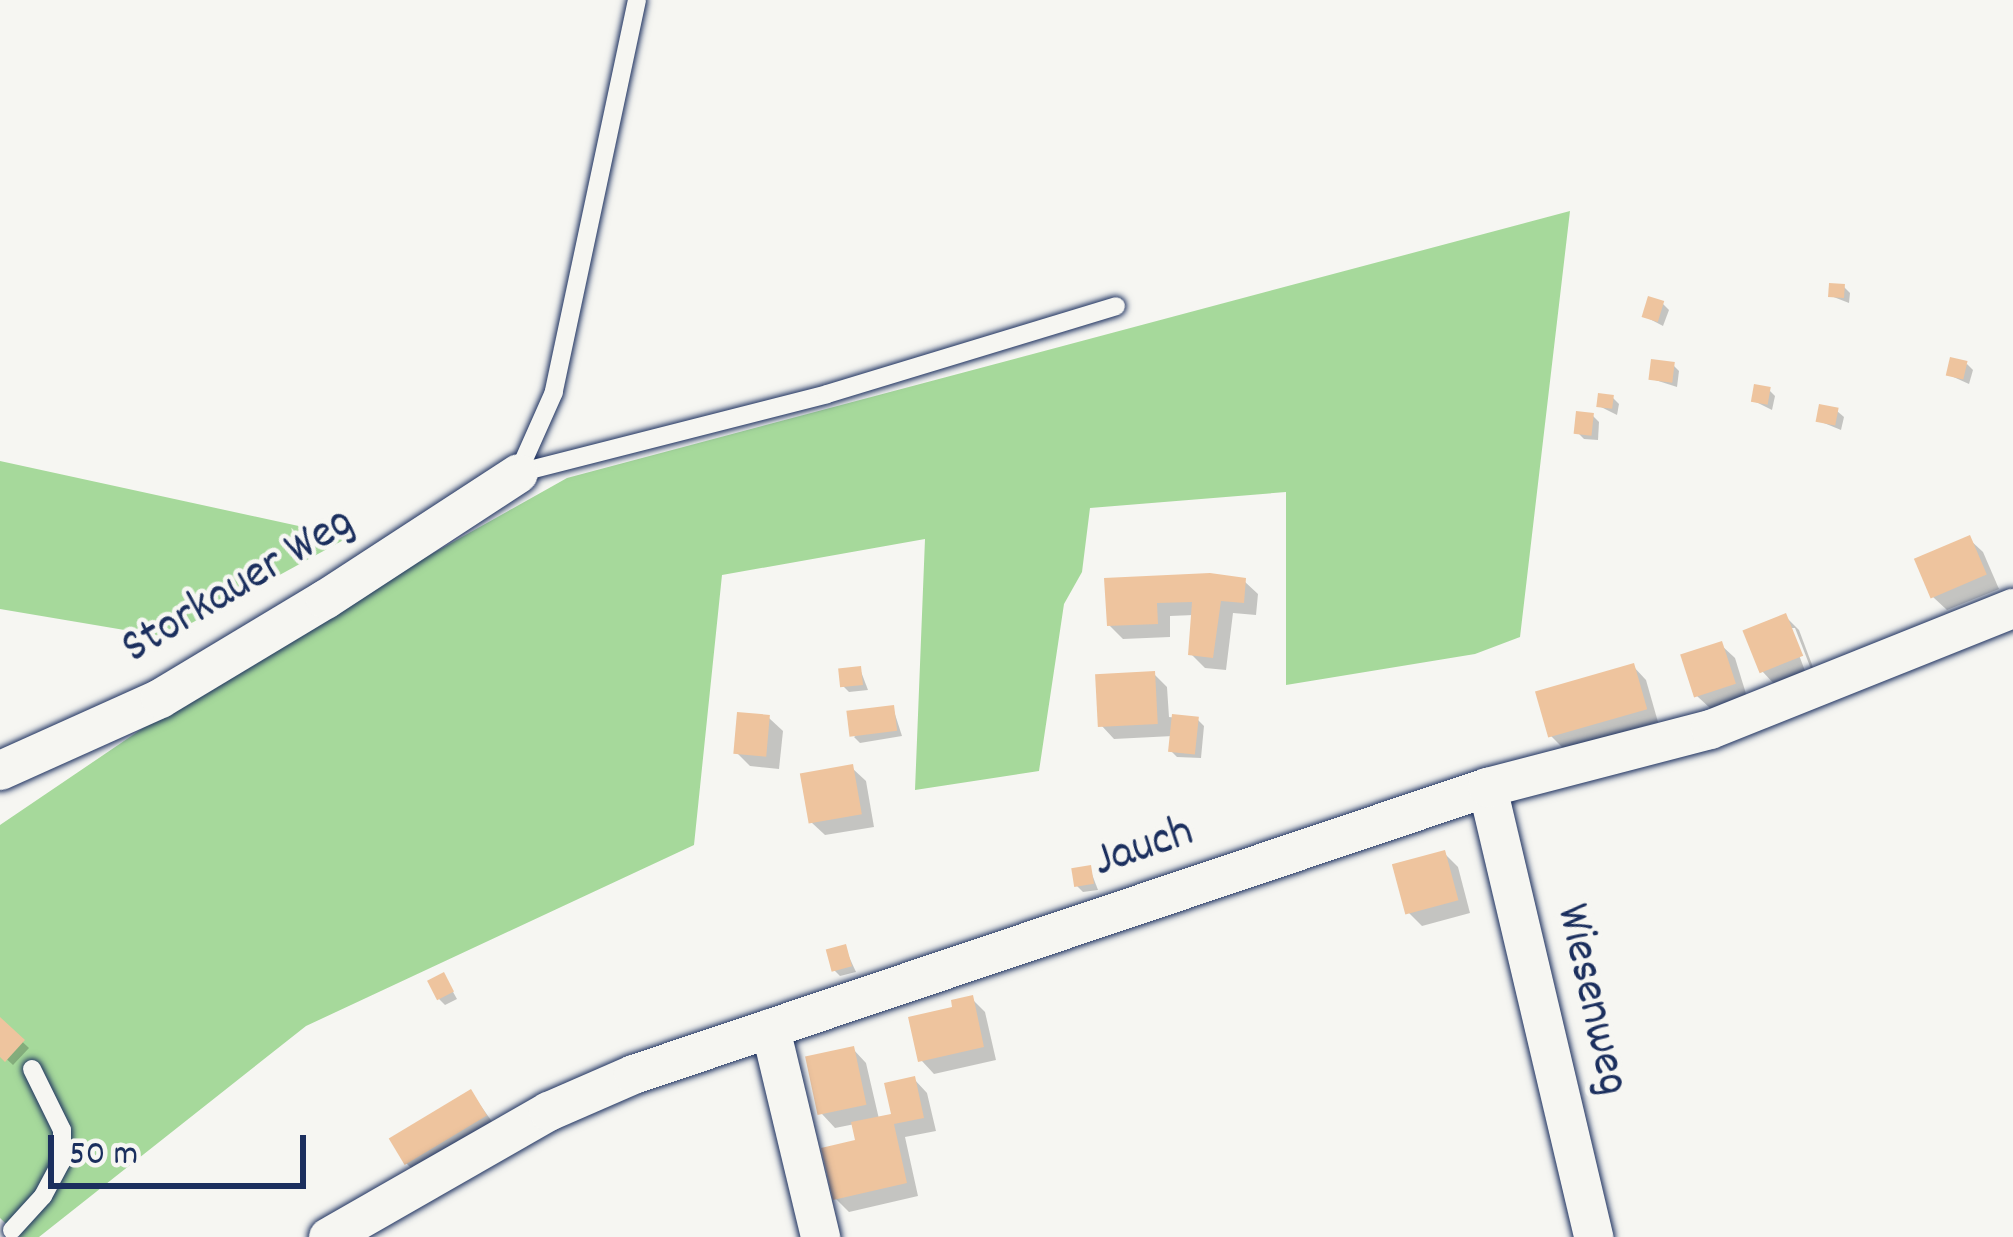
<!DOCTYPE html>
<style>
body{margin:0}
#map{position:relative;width:2013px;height:1237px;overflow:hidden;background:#f6f6f2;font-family:Dekko,sans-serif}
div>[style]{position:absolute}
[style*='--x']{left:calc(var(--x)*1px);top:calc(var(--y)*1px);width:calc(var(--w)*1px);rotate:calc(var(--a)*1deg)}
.green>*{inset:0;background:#a6d99b}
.shadow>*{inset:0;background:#0003}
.building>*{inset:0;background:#eec49e;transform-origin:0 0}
.roads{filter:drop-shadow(0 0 3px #1b2f5e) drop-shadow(0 0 3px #1b2f5e)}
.service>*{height:18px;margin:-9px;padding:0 9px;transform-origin:9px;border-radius:9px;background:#f6f6f2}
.minor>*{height:39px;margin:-19.5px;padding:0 19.5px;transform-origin:19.5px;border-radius:19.5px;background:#f6f6f2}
span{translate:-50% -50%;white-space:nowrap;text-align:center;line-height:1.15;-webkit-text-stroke:9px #f6f6f2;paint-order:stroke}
.street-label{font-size:48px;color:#1b2f5e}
.scale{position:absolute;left:48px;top:1135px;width:258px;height:54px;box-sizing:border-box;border:6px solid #1b2f5e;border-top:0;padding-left:15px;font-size:36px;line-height:42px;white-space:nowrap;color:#1b2f5e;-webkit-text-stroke:9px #f6f6f2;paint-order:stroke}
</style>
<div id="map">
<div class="green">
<i style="clip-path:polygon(1570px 211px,1520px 637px,1475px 654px,1286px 685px,1286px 492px,1090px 508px,1082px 572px,1064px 604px,1039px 771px,915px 790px,925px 539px,722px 575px,694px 845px,306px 1026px,39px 1237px,20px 1237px,0 1218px,0 825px,248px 657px,567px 478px)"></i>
<i style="clip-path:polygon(0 461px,349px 537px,166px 637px,0 609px)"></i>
</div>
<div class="shadow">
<i style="clip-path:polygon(1844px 287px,1850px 293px,1849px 303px,1831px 296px)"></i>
<i style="clip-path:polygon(1663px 304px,1669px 310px,1663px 326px,1644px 316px)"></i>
<i style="clip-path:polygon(1967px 364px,1973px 370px,1969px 384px,1949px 375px)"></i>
<i style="clip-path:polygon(1673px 365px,1679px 371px,1677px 387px,1652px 379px)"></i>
<i style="clip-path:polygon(1769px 390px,1775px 396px,1772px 410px,1754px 401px)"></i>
<i style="clip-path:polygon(1613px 398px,1619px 404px,1617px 415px,1599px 406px)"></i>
<i style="clip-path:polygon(1837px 411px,1844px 417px,1841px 430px,1819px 421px)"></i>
<i style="clip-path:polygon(1593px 416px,1599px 422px,1598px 440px,1584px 439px,1578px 433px)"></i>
<i style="clip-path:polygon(1969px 539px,1983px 552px,1999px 589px,1947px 610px,1933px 597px)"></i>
<i style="clip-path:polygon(1107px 581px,1244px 581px,1258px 594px,1256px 615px,1233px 613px,1226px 670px,1205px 668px,1191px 654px,1194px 615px,1170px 616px,1170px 637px,1123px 639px,1109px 625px)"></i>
<i style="clip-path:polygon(evenodd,1785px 616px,1799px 630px,1814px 670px,1775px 685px,1762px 671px,1785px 616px,1789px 628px,1795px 628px,1811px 669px,1805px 671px,1789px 628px)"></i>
<i style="clip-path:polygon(1721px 645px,1735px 658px,1747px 697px,1711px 709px,1697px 696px)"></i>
<i style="clip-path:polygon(1633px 666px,1646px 680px,1658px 722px,1564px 749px,1551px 736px)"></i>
<i style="clip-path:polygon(860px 669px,868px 690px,849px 692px,843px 686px)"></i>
<i style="clip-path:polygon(1154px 674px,1167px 687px,1169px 717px,1198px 720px,1204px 726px,1201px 758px,1177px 757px,1171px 751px,1173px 736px,1114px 739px,1101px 725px)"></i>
<i style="clip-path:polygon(893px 708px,902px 736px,860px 743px,854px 737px)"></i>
<i style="clip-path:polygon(769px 718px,783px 731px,779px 769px,750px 766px,736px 752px)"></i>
<i style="clip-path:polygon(852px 768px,866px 781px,874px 827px,825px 835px,811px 822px)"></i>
<i style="clip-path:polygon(1444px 853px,1458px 867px,1470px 913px,1422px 926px,1408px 912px)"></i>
<i style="clip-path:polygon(1090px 869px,1098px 890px,1083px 892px,1077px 886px)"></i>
<i style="clip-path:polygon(845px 948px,856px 972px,840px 976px,834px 970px)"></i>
<i style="clip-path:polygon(444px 976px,457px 999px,445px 1005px,439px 999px)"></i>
<i style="clip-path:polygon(972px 999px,985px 1012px,996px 1060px,934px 1074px,921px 1060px,956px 1009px)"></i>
<i style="clip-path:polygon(0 1021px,29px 1048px,13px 1065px,0 1053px)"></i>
<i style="clip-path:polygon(853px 1049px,866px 1063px,879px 1119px,895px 1116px,914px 1079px,927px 1093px,936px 1131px,905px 1137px,918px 1196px,849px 1212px,835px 1198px,859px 1142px,855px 1124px,835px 1128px,822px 1114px)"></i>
<i style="clip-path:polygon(471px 1092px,498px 1130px,418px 1175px,405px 1162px)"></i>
</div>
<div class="building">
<i style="left:1829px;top:283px;width:16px;height:14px;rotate:4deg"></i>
<i style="left:1648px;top:296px;width:17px;height:22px;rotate:17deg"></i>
<i style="left:1950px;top:357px;width:18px;height:19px;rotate:13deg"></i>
<i style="left:1651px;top:359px;width:24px;height:21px;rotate:7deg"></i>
<i style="left:1754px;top:384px;width:17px;height:18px;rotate:10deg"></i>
<i style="left:1598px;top:393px;width:16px;height:14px;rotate:7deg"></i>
<i style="left:1819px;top:404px;width:20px;height:18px;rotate:11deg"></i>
<i style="left:1576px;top:411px;width:18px;height:23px;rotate:6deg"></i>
<i style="left:1970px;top:535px;width:43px;height:61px;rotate:67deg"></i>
<i style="clip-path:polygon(1210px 573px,1246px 578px,1244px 603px,1221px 601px,1213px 658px,1188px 655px,1192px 602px,1157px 603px,1158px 624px,1107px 626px,1104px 578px)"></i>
<i style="left:1786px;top:613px;width:46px;height:47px;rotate:68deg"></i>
<i style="left:1722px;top:641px;width:45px;height:44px;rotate:72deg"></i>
<i style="left:1634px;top:663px;width:48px;height:103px;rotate:74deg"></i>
<i style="left:861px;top:666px;width:19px;height:23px;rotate:84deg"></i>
<i style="left:1155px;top:671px;width:53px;height:60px;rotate:87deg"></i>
<i style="left:894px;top:705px;width:26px;height:48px;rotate:83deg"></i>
<i style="left:737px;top:712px;width:33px;height:42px;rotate:5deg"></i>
<i style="left:1172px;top:714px;width:27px;height:38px;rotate:6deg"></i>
<i style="left:853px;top:764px;width:51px;height:54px;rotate:80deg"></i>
<i style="left:1445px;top:850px;width:52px;height:55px;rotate:75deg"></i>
<i style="left:1091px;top:865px;width:19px;height:20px;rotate:81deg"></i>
<i style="left:846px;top:944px;width:23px;height:21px;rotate:75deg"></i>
<i style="left:444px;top:972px;width:22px;height:19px;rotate:63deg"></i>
<i style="clip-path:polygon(973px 995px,984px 1047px,918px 1062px,908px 1017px,952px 1007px,951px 1000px)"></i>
<i style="clip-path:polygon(0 1017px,25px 1040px,5px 1062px,0 1057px)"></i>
<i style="left:854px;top:1046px;width:60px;height:50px;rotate:78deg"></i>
<i style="clip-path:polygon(915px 1076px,924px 1118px,894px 1124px,907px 1183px,833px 1200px,821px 1148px,855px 1140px,851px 1122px,891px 1114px,884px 1083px)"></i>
<i style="left:471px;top:1089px;width:31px;height:96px;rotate:59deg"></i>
</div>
<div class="roads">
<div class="service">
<i style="--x:637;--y:0;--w:401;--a:102"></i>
<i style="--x:554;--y:392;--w:89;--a:114"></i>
<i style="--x:518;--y:473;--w:319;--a:-14.3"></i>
<i style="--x:827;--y:394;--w:302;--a:-16.9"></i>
<i style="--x:12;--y:1230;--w:46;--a:-47.6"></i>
<i style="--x:43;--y:1196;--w:40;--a:-62"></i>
<i style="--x:62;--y:1161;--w:31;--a:-90"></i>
<i style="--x:62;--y:1130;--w:68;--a:-116.2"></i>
</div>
<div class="minor">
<i style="--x:0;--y:770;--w:175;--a:-24.2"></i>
<i style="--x:160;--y:698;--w:192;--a:-31"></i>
<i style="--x:325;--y:599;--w:230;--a:-33.1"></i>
<i style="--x:1487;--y:787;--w:462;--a:76.7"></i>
<i style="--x:770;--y:1028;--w:215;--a:76.5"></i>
<i style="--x:328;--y:1237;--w:254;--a:-29.8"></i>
<i style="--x:548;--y:1111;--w:93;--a:-23.5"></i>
<i style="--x:633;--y:1074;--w:901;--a:-18.58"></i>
<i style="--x:1487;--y:787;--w:230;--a:-14.6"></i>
<i style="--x:1710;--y:729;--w:326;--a:-21.8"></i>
</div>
</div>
<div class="street-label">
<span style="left:239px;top:587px;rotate:-31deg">Storkauer Weg</span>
<span style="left:1144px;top:849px;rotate:-19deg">Jauch</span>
<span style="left:1590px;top:1000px;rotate:77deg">Wiesenweg</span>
</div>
<div class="scale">50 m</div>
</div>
